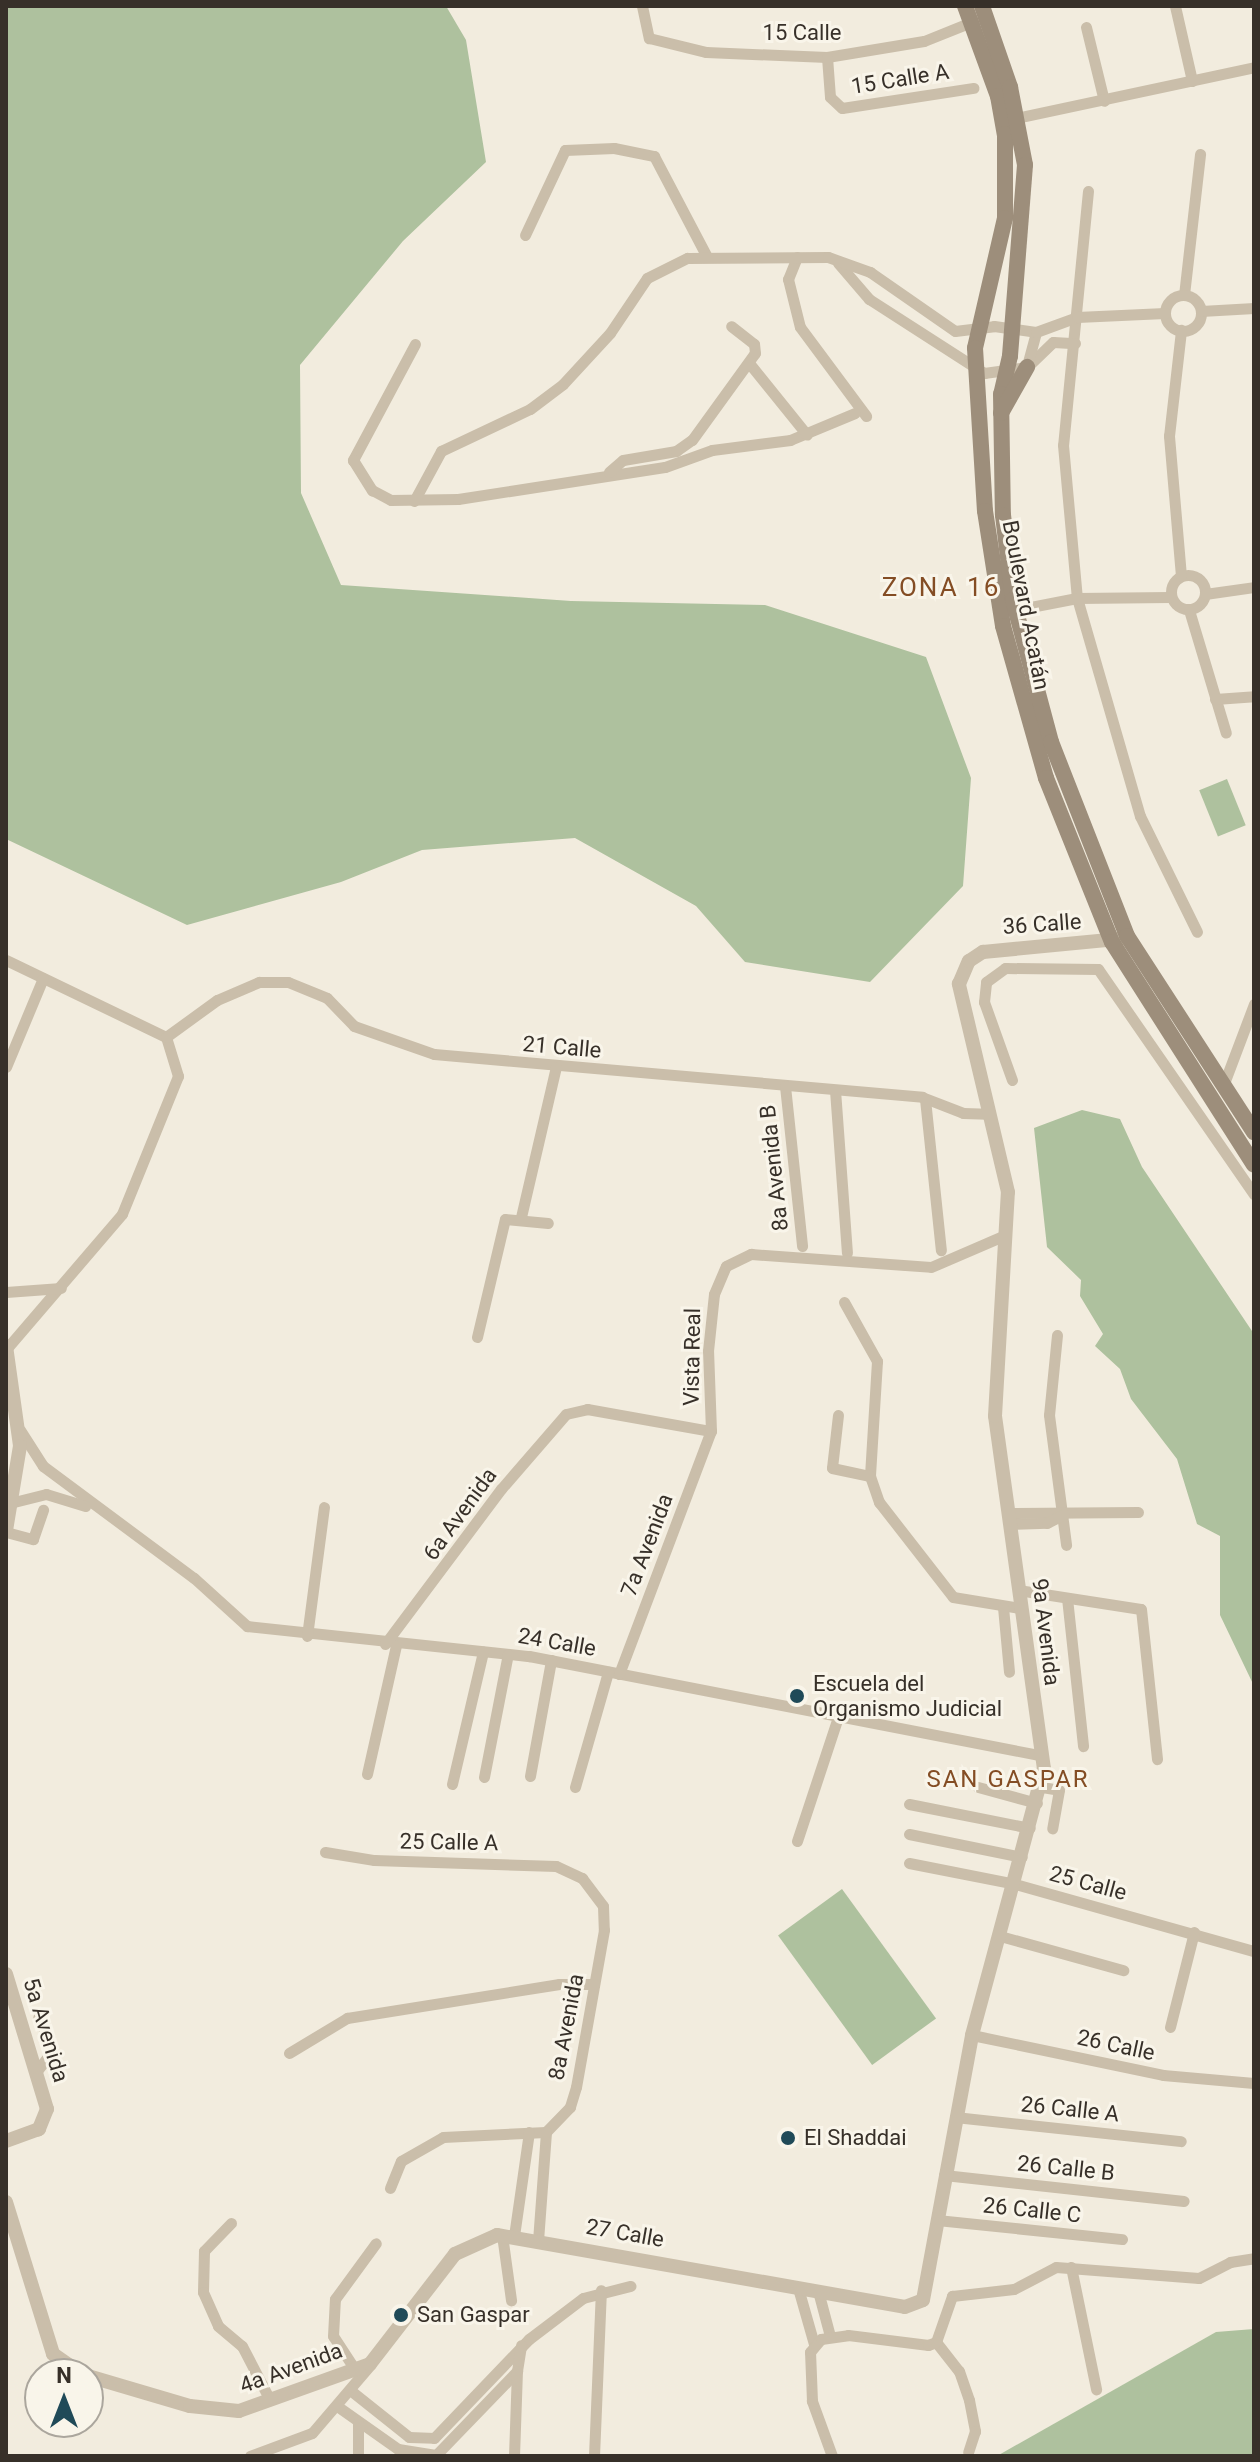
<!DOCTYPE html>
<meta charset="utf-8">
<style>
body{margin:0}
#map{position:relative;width:1260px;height:2462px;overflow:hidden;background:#f2ecde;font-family:Roboto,sans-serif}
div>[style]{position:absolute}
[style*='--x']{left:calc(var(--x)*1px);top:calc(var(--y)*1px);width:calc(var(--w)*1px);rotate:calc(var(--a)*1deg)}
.green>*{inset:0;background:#aec19e;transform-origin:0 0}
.minor>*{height:11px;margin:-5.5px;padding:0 5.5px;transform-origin:5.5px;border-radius:5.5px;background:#cabeaa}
.minor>.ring{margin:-5.5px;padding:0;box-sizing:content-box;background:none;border:11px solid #cabeaa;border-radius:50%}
.tertiary>*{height:14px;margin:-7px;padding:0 7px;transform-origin:7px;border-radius:7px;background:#cabeaa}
.secondary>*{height:16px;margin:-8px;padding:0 8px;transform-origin:8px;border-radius:8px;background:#9d8e7b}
.dots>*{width:22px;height:22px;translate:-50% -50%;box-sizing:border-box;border:4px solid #f9f5ea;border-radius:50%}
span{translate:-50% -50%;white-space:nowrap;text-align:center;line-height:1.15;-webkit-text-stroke:6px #f9f5ea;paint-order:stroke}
.street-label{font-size:22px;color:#373029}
.poi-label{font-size:22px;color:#373029}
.left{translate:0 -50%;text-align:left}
.neighbourhood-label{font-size:24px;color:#844d24;letter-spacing:2px}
.quarter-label{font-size:26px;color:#844d24;letter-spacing:2px}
.frame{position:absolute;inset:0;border:8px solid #373029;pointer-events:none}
.north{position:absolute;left:24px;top:2358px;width:80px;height:80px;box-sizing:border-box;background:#f9f5ea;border:2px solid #aba69d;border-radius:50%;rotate:0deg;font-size:22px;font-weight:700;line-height:32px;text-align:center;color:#373029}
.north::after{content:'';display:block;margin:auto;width:28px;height:36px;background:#204a58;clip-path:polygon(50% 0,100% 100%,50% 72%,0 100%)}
</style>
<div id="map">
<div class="green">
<i style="clip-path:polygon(6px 6px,446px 6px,466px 40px,486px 162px,403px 241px,300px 365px,301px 493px,341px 585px,571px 601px,765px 605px,926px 657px,971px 778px,963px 886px,870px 982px,745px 962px,696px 906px,575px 838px,422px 850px,341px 882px,187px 925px,6px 839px)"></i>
<i style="left:1227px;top:779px;width:50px;height:30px;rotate:68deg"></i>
<i style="clip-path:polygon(1082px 1110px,1120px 1119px,1142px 1167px,1254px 1334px,1254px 1686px,1220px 1615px,1220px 1536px,1197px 1524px,1177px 1459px,1131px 1399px,1120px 1369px,1095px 1346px,1103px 1334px,1080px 1296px,1081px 1280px,1047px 1247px,1034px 1128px)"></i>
<i style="left:842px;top:1889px;width:160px;height:79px;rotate:54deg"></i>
<i style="clip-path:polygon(1254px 2329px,1254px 2456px,997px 2456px,1216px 2332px)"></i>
</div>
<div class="minor">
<i style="--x:642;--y:6;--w:33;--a:78"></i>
<i style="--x:649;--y:38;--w:59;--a:13.8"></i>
<i style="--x:706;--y:52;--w:121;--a:2.4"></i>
<i style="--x:827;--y:57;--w:98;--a:-9.4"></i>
<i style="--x:924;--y:41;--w:54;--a:-21.8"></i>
<i style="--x:1175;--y:6;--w:77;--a:77.2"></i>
<i style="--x:1086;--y:27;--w:76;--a:76.3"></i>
<i style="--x:827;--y:57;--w:40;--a:85.7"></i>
<i style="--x:830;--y:97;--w:16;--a:43"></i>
<i style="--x:842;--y:108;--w:133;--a:-8.7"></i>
<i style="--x:1012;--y:119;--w:248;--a:-12.1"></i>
<i style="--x:1088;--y:191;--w:255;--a:95.6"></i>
<i style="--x:1063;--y:445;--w:154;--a:84.8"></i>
<i style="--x:1077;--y:598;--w:227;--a:73.9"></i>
<i style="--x:1140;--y:816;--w:129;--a:63.8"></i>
<i style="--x:525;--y:235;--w:94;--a:-64.8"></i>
<i style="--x:565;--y:150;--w:49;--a:-2.3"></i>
<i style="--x:614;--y:148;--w:41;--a:11.3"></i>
<i style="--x:654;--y:156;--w:112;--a:62.3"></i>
<i style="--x:797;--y:257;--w:24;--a:112"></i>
<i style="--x:788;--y:279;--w:49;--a:76"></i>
<i style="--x:800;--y:327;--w:111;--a:53.4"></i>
<i style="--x:838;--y:263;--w:48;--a:49.3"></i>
<i style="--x:869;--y:299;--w:137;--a:32.8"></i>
<i style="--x:984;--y:373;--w:43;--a:-7.9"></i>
<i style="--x:1027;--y:367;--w:36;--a:-44"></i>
<i style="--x:1053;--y:342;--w:22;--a:3"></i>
<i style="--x:1184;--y:295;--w:142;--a:-83.5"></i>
<i class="ring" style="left:1165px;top:295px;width:25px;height:25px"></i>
<i style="--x:1201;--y:311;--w:53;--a:-3.2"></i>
<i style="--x:415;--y:344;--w:132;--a:118.1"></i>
<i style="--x:353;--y:460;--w:36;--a:58"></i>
<i style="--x:372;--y:490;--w:21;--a:28"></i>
<i style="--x:391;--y:500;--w:67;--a:-0.9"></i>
<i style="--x:458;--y:499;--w:209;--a:-8.8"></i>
<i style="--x:665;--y:467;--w:50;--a:-19.9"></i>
<i style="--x:712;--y:450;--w:79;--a:-7.3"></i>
<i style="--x:790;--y:440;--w:70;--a:-22.6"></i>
<i style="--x:1028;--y:362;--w:31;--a:-75"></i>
<i style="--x:749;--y:363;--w:92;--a:51.1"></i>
<i style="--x:609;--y:472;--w:18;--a:-41"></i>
<i style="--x:623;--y:460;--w:54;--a:-9.6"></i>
<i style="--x:676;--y:451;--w:19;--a:-35"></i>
<i style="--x:692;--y:440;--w:107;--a:-54.1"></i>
<i style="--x:755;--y:353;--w:9;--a:-96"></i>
<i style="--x:754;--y:344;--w:29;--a:-142"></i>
<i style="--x:414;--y:501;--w:57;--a:-61.6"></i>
<i style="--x:441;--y:451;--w:98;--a:-25.3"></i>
<i style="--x:530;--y:409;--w:41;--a:-37.1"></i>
<i style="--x:563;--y:384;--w:69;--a:-47.3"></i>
<i style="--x:610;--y:333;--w:66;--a:-56.1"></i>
<i style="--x:647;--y:278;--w:45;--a:-26.6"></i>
<i style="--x:687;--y:258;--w:141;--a:-0.4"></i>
<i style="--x:828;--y:257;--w:45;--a:19.7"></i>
<i style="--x:870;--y:272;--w:103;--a:34.8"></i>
<i style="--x:955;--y:331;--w:39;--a:-7"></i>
<i style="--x:994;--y:326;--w:42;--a:8.1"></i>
<i style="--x:1036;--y:332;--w:44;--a:-20.1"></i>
<i style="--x:1077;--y:317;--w:88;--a:-2.6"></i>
<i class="ring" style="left:1171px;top:575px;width:23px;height:23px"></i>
<i style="--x:1181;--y:576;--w:141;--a:-94.9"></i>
<i style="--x:1169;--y:436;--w:107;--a:-83.5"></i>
<i style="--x:1205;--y:594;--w:49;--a:-8.1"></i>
<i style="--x:1015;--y:610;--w:63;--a:-11"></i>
<i style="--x:1077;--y:598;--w:93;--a:-0.6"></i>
<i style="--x:1189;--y:610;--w:128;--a:73.3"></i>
<i style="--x:1215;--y:699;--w:39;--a:-4"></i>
<i style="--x:6;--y:960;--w:178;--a:25.7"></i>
<i style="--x:166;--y:1037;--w:41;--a:72.9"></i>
<i style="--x:178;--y:1076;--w:149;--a:112.1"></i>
<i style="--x:122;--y:1214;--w:177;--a:130.6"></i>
<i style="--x:166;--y:1037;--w:63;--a:-36"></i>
<i style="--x:217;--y:1000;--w:46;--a:-23.2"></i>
<i style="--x:259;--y:982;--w:29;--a:0"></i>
<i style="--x:288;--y:982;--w:42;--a:22.3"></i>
<i style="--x:327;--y:998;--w:39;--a:46"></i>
<i style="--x:354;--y:1026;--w:85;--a:19.3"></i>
<i style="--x:434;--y:1054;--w:490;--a:5"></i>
<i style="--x:922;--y:1097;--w:44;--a:21.3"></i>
<i style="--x:963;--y:1113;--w:24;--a:2"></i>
<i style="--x:6;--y:1067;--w:96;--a:-67.4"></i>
<i style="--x:1012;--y:1080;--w:83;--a:-109.7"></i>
<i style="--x:984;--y:1002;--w:20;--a:-84"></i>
<i style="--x:986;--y:982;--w:24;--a:-36"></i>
<i style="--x:1005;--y:968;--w:93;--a:0.6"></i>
<i style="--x:1098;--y:969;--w:274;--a:55.3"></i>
<i style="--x:785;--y:1086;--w:161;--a:83.9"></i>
<i style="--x:1223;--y:1086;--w:88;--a:-69.3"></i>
<i style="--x:835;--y:1090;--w:163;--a:85.8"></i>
<i style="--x:925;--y:1099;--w:152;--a:84"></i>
<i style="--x:521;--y:1217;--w:154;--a:-76.9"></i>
<i style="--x:6;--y:1292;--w:55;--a:-4.2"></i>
<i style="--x:844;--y:1302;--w:68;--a:60.8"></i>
<i style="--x:877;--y:1361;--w:115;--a:93.5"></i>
<i style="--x:870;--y:1476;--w:28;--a:71"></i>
<i style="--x:879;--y:1502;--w:120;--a:52.1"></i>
<i style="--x:953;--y:1597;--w:68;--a:9.3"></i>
<i style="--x:1057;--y:1335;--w:80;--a:95.7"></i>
<i style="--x:1049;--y:1415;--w:131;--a:82.5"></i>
<i style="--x:477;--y:1337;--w:121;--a:-76.7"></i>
<i style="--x:505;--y:1219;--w:43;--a:5.3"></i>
<i style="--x:838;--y:1415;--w:53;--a:96.5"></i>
<i style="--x:832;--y:1468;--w:39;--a:12"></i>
<i style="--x:20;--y:1430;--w:43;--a:57.4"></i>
<i style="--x:43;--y:1466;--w:188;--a:36.6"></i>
<i style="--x:194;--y:1578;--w:72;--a:42.2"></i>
<i style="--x:247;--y:1626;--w:284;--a:6.1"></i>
<i style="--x:529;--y:1656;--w:520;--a:10.99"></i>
<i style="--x:14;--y:1502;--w:33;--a:-14"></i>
<i style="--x:46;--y:1494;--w:41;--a:17.1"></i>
<i style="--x:1009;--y:1513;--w:129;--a:-0.4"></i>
<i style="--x:1010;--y:1524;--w:37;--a:-2"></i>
<i style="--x:1047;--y:1523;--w:19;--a:-28"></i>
<i style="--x:6;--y:1532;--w:28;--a:15"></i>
<i style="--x:33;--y:1539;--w:31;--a:-71"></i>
<i style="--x:1018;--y:1590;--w:124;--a:8.8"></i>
<i style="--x:1141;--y:1609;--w:151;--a:83.9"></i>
<i style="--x:1067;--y:1598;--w:149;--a:83.8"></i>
<i style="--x:1003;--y:1607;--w:65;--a:84.7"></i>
<i style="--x:307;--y:1636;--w:130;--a:-82.5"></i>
<i style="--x:385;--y:1644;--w:194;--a:-53.2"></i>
<i style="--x:501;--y:1489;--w:99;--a:-49.1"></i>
<i style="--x:566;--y:1414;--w:22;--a:-13"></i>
<i style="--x:587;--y:1409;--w:126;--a:10.1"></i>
<i style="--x:619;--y:1674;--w:260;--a:-69.3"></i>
<i style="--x:711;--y:1431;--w:80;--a:-92.1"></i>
<i style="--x:708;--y:1351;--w:57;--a:-84"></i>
<i style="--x:714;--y:1294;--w:30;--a:-67"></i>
<i style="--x:726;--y:1266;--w:28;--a:-26"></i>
<i style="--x:751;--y:1254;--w:180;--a:4.1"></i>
<i style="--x:931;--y:1267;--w:78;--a:-23.3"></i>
<i style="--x:367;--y:1774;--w:132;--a:-77.3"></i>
<i style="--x:530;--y:1776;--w:118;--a:-79.7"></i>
<i style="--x:484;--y:1777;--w:125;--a:-79"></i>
<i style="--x:452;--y:1784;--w:136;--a:-76.8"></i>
<i style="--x:575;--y:1787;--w:120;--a:-74"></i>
<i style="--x:978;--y:1787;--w:61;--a:15.2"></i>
<i style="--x:1042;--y:1787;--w:17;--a:10"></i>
<i style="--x:1059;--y:1790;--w:39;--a:100"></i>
<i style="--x:909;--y:1804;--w:123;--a:11.2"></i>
<i style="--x:909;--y:1834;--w:115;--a:11.5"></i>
<i style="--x:797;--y:1841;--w:131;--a:-71.7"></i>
<i style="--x:325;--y:1852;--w:50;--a:9.3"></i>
<i style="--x:374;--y:1860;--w:182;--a:1.9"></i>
<i style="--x:556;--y:1866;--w:29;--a:25"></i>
<i style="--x:582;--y:1878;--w:35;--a:53"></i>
<i style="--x:603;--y:1906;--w:24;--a:88"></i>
<i style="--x:604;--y:1930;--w:159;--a:100.1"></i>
<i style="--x:576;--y:2087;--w:21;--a:107"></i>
<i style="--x:570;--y:2107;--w:35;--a:134"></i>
<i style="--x:546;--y:2132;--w:109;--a:94.2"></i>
<i style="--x:909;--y:1863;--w:108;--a:11.2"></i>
<i style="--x:1015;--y:1884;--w:248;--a:15.7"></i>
<i style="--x:1000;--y:1936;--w:128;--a:15.5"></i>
<i style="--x:1170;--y:2027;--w:98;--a:-75.8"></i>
<i style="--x:972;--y:2035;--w:195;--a:11.8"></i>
<i style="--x:1163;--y:2075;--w:91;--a:5"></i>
<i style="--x:289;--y:2053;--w:68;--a:-31.1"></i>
<i style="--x:347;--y:2018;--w:215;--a:-9.1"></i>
<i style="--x:559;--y:1984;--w:35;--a:0"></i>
<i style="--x:36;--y:2072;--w:28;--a:-52"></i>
<i style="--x:53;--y:2050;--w:36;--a:-114"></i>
<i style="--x:955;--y:2117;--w:227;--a:6.1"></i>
<i style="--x:944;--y:2175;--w:241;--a:6.2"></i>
<i style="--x:390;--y:2188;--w:29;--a:-68"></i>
<i style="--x:401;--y:2161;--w:48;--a:-29.7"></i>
<i style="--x:443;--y:2137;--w:103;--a:-2.8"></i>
<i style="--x:937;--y:2220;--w:186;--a:5.9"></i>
<i style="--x:231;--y:2223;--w:39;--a:134"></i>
<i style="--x:204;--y:2251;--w:41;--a:91.4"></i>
<i style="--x:203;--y:2292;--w:37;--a:66"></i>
<i style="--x:218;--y:2326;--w:31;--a:40"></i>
<i style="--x:242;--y:2346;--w:61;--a:62.6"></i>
<i style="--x:502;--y:2235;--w:66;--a:82.1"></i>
<i style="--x:514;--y:2236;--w:105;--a:-81.8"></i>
<i style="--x:1071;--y:2267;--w:125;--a:78.4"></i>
<i style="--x:798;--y:2288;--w:58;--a:74.1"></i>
<i style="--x:818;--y:2291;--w:47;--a:75.1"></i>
<i style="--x:936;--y:2342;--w:37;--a:52"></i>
<i style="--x:959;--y:2371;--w:31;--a:71"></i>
<i style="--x:969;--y:2400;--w:32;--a:79"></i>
<i style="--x:975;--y:2431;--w:22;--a:108"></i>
<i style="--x:354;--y:2368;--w:38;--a:-123"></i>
<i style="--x:333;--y:2336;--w:37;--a:-87"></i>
<i style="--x:335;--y:2299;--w:69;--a:-53.8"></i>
<i style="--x:350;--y:2390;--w:75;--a:38.5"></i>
<i style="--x:409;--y:2437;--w:25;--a:2"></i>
<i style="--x:434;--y:2438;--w:137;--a:-46.2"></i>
<i style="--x:529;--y:2339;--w:68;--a:-37.2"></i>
<i style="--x:583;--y:2298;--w:49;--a:-14.3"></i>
<i style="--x:337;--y:2406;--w:75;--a:35.2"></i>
<i style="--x:398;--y:2449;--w:38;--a:9"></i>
<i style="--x:436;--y:2455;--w:117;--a:-46"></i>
<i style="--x:517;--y:2371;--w:26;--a:-81"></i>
<i style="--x:250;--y:2456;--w:66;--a:-20.4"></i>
<i style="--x:312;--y:2433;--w:89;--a:-49.5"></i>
<i style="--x:358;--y:2456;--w:34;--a:-90"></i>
<i style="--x:514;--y:2456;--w:85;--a:-88"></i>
<i style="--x:594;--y:2456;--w:166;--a:-87.6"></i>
<i style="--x:832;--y:2456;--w:59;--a:-110"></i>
<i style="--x:812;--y:2401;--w:49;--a:-92.3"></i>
<i style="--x:810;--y:2352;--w:17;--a:-50"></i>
<i style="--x:821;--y:2339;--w:27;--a:-8"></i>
<i style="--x:848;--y:2335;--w:81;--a:7.1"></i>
<i style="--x:928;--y:2345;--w:9;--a:-21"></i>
<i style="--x:936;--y:2342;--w:49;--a:-70.8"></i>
<i style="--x:952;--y:2296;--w:62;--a:-6.4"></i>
<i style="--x:1014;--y:2289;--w:47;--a:-27.6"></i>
<i style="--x:1056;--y:2267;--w:143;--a:4.4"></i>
<i style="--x:1199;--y:2278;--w:35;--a:-27"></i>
<i style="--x:1230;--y:2262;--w:24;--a:-9"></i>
</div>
<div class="tertiary">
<i style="--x:6;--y:1346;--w:101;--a:82"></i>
<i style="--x:20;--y:1446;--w:86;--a:99.4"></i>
<i style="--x:6;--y:1974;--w:141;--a:73.1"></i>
<i style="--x:47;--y:2109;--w:22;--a:112"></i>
<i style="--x:39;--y:2129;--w:35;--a:160"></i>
<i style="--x:6;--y:2202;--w:159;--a:72.8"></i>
<i style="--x:53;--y:2354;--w:35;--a:35"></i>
<i style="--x:88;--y:2376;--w:106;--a:16.4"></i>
<i style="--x:190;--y:2406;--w:49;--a:5.8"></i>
<i style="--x:239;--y:2411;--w:139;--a:-19.7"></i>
<i style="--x:370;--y:2364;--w:139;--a:-52.3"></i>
<i style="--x:455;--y:2254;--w:46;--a:-24.3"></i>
<i style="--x:497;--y:2235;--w:414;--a:10"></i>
<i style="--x:905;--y:2307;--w:19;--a:-21"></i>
<i style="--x:923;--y:2300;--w:269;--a:-79.5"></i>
<i style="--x:972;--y:2035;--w:276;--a:-74.9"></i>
<i style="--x:1044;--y:1769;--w:356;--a:-97.9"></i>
<i style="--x:995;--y:1416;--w:224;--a:-86.7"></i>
<i style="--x:1008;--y:1192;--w:214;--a:-103.3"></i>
<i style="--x:959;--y:984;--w:25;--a:-67"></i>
<i style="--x:969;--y:961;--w:17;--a:-33"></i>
<i style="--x:983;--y:952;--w:137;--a:-5.5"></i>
</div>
<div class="secondary">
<i style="--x:965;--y:6;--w:96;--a:69.9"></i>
<i style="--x:998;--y:96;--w:39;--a:80"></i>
<i style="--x:1005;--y:134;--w:84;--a:90"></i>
<i style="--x:1005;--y:218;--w:133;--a:103"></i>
<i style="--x:975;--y:348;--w:163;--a:86.5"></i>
<i style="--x:985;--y:511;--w:116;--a:81.1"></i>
<i style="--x:1003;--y:626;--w:158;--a:74.2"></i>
<i style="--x:1046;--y:778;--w:177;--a:68.1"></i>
<i style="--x:1112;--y:942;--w:264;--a:57.5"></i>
<i style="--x:982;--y:6;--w:86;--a:70.9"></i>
<i style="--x:1010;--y:87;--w:79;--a:79.1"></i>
<i style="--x:1025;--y:165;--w:192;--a:94.5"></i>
<i style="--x:1010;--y:356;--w:39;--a:103"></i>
<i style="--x:1001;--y:394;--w:121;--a:89.1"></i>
<i style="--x:1003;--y:515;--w:86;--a:83.3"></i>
<i style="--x:1013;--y:600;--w:147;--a:75"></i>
<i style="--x:1051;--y:742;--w:208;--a:68.6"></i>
<i style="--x:1127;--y:936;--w:234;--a:57.1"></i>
<i style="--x:1001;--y:413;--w:53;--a:-60.5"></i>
</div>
<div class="dots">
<i style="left:797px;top:1696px;background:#204a58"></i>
<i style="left:788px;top:2138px;background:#204a58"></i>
<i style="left:401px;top:2315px;background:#204a58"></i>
</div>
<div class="street-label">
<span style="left:802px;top:33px">15 Calle</span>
<span style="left:900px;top:79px;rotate:-9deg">15 Calle A</span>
<span style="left:1026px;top:605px;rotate:79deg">Boulevard Acatán</span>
<span style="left:1042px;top:924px;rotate:-4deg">36 Calle</span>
<span style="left:562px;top:1047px;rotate:5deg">21 Calle</span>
<span style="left:774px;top:1168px;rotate:-96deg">8a Avenida B</span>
<span style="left:692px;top:1357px;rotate:-89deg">Vista Real</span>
<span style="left:460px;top:1514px;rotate:-54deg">6a Avenida</span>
<span style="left:647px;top:1545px;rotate:-69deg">7a Avenida</span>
<span style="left:1046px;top:1632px;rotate:83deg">9a Avenida</span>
<span style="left:557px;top:1642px;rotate:10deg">24 Calle</span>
<span style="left:449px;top:1842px;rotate:1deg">25 Calle A</span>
<span style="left:1088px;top:1883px;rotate:15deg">25 Calle</span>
<span style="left:566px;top:2027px;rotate:-79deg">8a Avenida</span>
<span style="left:46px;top:2030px;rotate:73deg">5a Avenida</span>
<span style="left:1116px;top:2045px;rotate:12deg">26 Calle</span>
<span style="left:1070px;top:2109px;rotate:6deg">26 Calle A</span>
<span style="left:1066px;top:2168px;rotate:6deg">26 Calle B</span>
<span style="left:1032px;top:2210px;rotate:6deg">26 Calle C</span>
<span style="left:625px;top:2233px;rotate:10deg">27 Calle</span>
<span style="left:291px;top:2368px;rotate:-20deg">4a Avenida</span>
</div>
<div class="poi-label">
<span class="left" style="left:813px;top:1696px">Escuela del<br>Organismo Judicial</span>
<span class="left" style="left:804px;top:2138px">El Shaddai</span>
<span class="left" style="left:417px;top:2315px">San Gaspar</span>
</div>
<div class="neighbourhood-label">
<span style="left:1008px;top:1780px">SAN GASPAR</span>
</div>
<div class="quarter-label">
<span style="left:941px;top:588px">ZONA 16</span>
</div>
<div class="frame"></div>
<div class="north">N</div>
</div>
